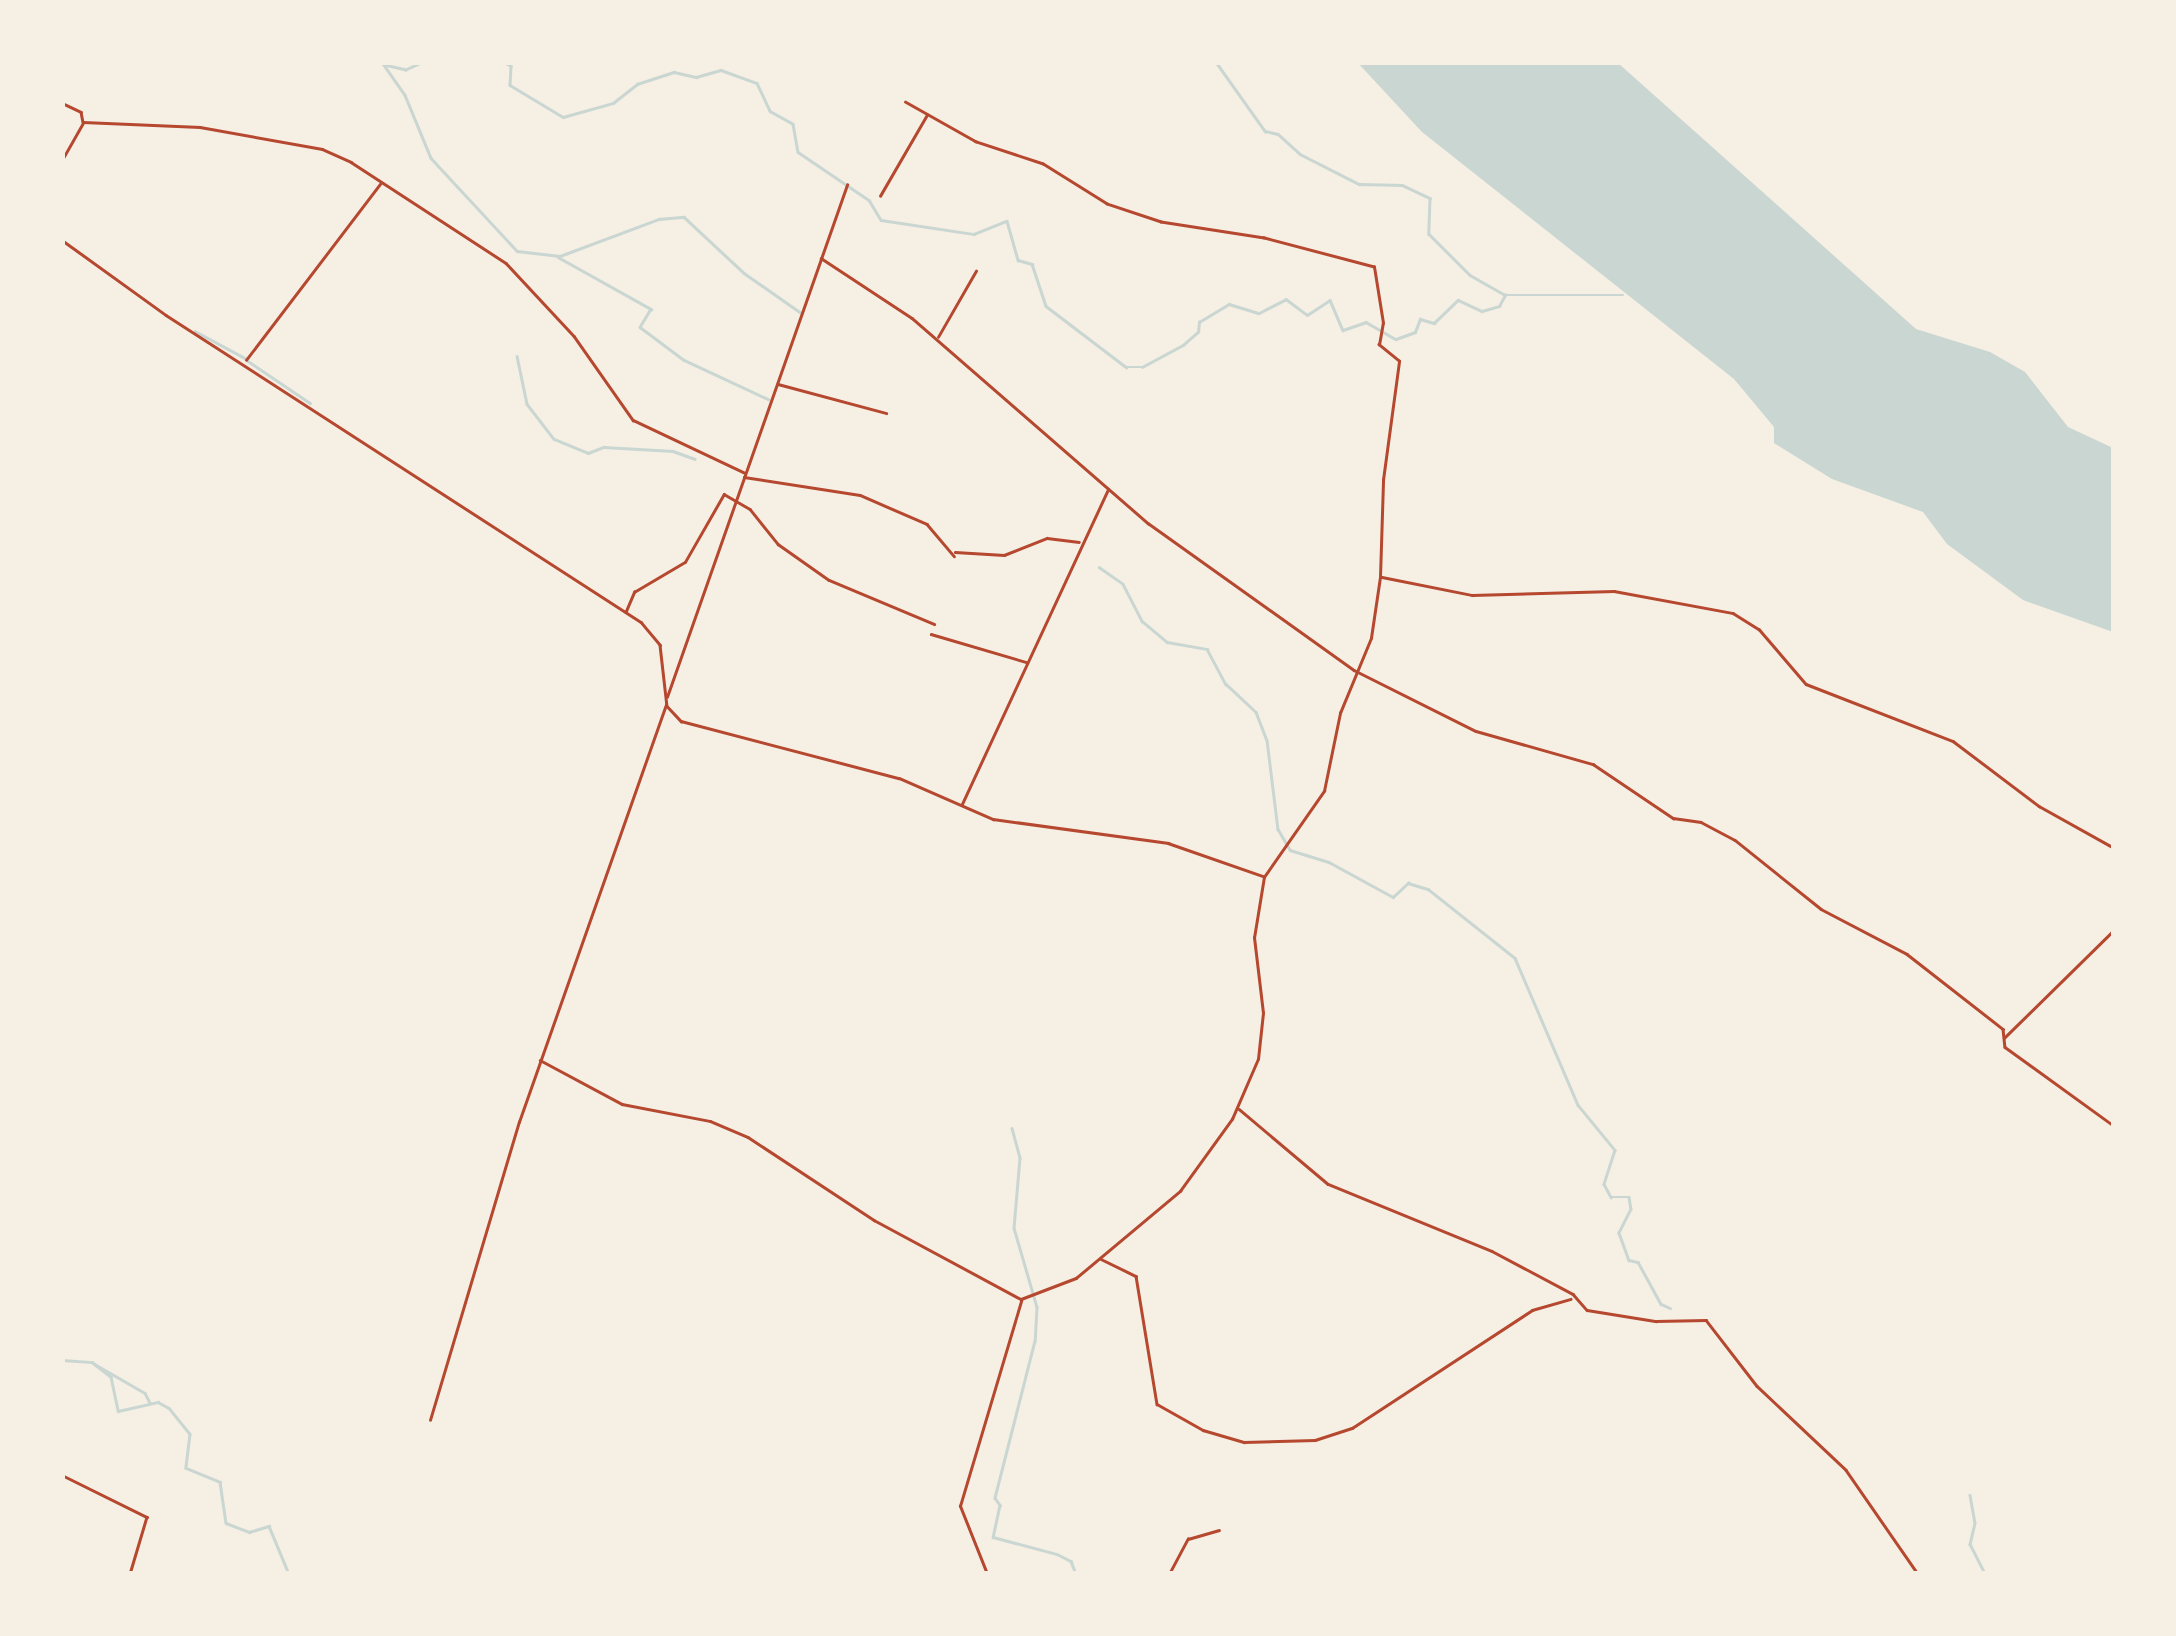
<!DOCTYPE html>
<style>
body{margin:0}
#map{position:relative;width:2176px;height:1636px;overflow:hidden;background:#f6efe4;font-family:Arial,sans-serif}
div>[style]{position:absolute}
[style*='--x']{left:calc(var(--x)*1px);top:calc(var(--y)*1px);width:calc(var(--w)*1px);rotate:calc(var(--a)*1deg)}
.water>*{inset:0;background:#c9d6d2}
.stream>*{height:2.5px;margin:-1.25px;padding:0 1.25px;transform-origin:1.25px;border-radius:1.25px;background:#c9d6d2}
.minor>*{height:2.5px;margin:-1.25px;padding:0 1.25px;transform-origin:1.25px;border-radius:1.25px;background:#b5482f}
span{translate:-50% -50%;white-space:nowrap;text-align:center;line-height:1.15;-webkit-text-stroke:8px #f6efe4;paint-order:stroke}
.frame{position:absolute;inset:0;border:65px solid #f6efe4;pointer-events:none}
</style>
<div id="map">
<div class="water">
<i style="clip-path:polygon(1358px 63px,1618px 63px,1916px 329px,1990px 352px,2025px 372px,2068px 427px,2113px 448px,2113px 632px,2023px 600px,1947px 544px,1923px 512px,1832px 479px,1774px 443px,1774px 427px,1734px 379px,1422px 132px)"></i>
</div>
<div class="stream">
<i style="--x:423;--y:62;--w:19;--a:155"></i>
<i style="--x:406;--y:70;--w:23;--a:-167"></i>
<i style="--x:384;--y:65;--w:37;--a:55"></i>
<i style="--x:405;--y:95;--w:68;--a:67.6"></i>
<i style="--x:431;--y:158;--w:127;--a:47.2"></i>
<i style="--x:517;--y:251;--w:43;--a:6.6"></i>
<i style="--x:560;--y:256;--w:106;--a:-20.5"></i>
<i style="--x:659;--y:219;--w:25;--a:-5"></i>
<i style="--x:684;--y:217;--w:82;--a:43"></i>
<i style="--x:744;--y:273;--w:68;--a:34.9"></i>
<i style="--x:504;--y:62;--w:8;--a:30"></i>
<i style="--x:511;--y:66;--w:19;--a:93"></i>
<i style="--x:510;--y:85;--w:62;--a:31.1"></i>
<i style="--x:563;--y:117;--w:52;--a:-15.6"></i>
<i style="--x:613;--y:103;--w:31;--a:-38"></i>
<i style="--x:637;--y:84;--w:39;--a:-18"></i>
<i style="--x:674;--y:72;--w:23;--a:13"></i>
<i style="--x:696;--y:77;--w:26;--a:-16"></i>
<i style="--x:721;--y:70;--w:38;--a:20"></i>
<i style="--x:757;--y:83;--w:31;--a:65"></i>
<i style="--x:770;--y:111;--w:26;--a:29"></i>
<i style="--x:793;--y:124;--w:28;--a:80"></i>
<i style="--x:798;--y:152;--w:86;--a:34.1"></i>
<i style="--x:869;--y:200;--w:23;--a:59"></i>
<i style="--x:881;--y:220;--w:94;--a:8.6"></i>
<i style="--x:974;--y:234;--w:35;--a:-22"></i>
<i style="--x:1007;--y:221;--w:41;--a:74.2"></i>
<i style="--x:1018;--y:260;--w:15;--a:16"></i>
<i style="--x:1032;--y:264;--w:44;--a:71.6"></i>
<i style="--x:1046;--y:306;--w:101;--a:37.3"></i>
<i style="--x:1126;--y:367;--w:16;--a:0"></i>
<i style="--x:1142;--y:367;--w:47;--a:-28.2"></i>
<i style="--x:1183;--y:345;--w:20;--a:-41"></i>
<i style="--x:1198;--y:332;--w:10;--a:-84"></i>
<i style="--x:1199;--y:322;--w:35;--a:-31"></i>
<i style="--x:1229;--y:304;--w:31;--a:17"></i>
<i style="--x:1259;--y:313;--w:30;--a:-27"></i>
<i style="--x:1286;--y:299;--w:26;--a:37"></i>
<i style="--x:1307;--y:315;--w:27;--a:-33"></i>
<i style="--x:1330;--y:300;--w:33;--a:67"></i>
<i style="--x:1343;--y:330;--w:24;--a:-19"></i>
<i style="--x:1366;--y:322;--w:34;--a:30"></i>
<i style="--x:1396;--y:339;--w:20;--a:-20"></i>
<i style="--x:1415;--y:332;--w:14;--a:-69"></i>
<i style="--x:1420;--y:319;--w:15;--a:16"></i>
<i style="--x:1434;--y:323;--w:33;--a:-44"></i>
<i style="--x:1458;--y:300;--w:26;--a:25"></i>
<i style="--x:1482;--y:311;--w:18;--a:-16"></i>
<i style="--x:1499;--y:306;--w:13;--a:-61"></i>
<i style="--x:1216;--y:62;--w:85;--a:54.6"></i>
<i style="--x:1265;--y:131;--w:13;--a:13"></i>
<i style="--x:1278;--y:134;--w:30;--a:42"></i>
<i style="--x:1300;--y:154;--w:66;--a:27"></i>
<i style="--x:1359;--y:184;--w:43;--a:1.3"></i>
<i style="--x:1402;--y:185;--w:31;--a:25"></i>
<i style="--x:1430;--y:198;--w:36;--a:92"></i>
<i style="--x:1429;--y:234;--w:58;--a:45"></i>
<i style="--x:1470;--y:275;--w:40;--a:29.7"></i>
<i style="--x:1505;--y:295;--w:118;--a:0"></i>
<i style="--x:558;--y:257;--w:107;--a:29.2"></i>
<i style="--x:651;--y:309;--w:21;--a:121"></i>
<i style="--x:640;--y:327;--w:55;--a:36.9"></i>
<i style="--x:684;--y:360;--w:93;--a:24.9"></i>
<i style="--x:195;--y:331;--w:57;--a:28.4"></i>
<i style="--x:517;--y:356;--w:49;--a:78.2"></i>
<i style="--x:527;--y:404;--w:44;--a:52.4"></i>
<i style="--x:554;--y:439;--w:37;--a:22"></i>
<i style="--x:588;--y:453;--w:17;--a:-21"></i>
<i style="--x:604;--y:447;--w:69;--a:3.3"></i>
<i style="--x:673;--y:451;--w:23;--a:20"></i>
<i style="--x:248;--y:361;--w:75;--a:34.1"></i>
<i style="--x:1099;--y:567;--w:29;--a:35"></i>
<i style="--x:1123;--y:584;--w:42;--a:62.8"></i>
<i style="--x:1142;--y:621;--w:33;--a:40"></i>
<i style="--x:1167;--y:642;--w:41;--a:9.9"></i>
<i style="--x:1207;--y:649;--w:40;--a:62"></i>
<i style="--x:1226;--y:684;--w:41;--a:43"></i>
<i style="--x:1256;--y:712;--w:30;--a:69"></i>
<i style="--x:1267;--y:740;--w:90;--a:83"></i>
<i style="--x:1278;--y:829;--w:24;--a:60"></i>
<i style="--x:1290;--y:850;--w:41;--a:17.1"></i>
<i style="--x:1329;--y:862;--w:73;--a:28.7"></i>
<i style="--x:1393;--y:897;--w:21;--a:-43"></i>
<i style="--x:1408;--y:883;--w:21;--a:17"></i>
<i style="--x:1428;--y:889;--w:111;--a:38.4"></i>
<i style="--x:1515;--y:958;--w:160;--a:66.8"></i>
<i style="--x:1578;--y:1105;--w:58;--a:50.6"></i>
<i style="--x:1615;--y:1150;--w:36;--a:108"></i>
<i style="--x:1604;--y:1184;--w:15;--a:62"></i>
<i style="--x:1611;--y:1197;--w:18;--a:0"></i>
<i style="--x:1629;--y:1197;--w:12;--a:81"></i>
<i style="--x:1631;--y:1209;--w:27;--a:117"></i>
<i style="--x:1619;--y:1233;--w:29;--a:70"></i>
<i style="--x:1629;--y:1260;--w:9;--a:13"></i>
<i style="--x:1638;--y:1262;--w:48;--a:61.3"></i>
<i style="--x:1661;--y:1304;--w:10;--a:24"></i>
<i style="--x:1012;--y:1128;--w:31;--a:75"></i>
<i style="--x:1020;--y:1158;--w:70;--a:94.9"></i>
<i style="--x:1014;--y:1228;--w:82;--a:73.8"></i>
<i style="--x:1037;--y:1307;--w:34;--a:93"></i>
<i style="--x:1035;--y:1341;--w:162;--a:104.3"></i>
<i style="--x:995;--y:1498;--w:9;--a:54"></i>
<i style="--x:1000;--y:1505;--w:33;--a:102"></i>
<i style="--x:993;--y:1537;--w:66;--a:14.9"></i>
<i style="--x:1057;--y:1554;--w:16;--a:27"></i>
<i style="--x:1071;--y:1561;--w:14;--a:69"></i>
<i style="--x:62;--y:1360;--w:30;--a:4"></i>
<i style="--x:92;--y:1362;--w:24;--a:38"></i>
<i style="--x:111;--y:1377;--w:35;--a:78"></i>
<i style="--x:118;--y:1411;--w:41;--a:-12.7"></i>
<i style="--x:158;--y:1402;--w:13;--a:29"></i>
<i style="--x:169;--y:1408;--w:33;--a:51"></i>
<i style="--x:190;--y:1434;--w:34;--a:97"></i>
<i style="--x:186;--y:1468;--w:37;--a:22"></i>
<i style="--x:220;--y:1482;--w:41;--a:81.7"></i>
<i style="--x:226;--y:1523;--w:25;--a:21"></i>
<i style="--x:249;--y:1532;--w:21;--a:-17"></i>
<i style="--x:269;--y:1526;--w:52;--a:67.4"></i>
<i style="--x:93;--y:1363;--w:60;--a:30"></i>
<i style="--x:145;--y:1393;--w:11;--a:63"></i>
<i style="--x:1970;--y:1495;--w:28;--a:80"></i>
<i style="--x:1975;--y:1523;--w:22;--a:103"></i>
<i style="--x:1970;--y:1544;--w:34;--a:63"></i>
</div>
<div class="minor">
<i style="--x:62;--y:103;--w:21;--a:25"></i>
<i style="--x:81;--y:112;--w:10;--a:79"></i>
<i style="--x:83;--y:122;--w:117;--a:2.4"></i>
<i style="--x:200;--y:127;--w:124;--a:10.2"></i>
<i style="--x:322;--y:149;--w:32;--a:24"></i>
<i style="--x:351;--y:162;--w:185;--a:33.1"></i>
<i style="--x:506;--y:263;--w:100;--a:47"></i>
<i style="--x:574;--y:336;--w:103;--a:54.9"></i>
<i style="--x:633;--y:420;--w:124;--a:25.3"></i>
<i style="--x:62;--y:160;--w:43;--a:-60.4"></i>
<i style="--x:880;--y:196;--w:94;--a:-59.9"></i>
<i style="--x:62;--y:240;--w:128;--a:35.8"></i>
<i style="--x:166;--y:315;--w:566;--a:32.88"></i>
<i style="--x:641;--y:622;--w:30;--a:50"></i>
<i style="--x:660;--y:645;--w:61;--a:83.5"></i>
<i style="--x:667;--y:706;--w:21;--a:47"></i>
<i style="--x:681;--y:721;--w:225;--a:14.7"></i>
<i style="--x:899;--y:778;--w:103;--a:23.6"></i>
<i style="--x:993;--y:819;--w:177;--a:7.8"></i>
<i style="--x:1168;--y:843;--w:101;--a:19.2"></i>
<i style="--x:821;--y:258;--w:109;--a:33.4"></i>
<i style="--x:912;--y:318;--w:313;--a:41"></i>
<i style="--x:1148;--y:523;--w:253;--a:35.5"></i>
<i style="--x:1354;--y:670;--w:136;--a:26.6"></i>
<i style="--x:1476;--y:731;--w:122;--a:15.8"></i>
<i style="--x:1593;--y:764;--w:97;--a:34"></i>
<i style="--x:1673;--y:818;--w:28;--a:8"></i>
<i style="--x:1701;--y:822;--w:38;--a:28"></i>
<i style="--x:1735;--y:840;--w:110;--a:38.7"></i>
<i style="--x:1821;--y:909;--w:97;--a:27.6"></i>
<i style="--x:1907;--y:954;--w:122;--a:38"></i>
<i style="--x:2003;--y:1029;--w:18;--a:84"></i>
<i style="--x:2005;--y:1047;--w:135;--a:35.9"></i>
<i style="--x:938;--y:337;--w:76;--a:-60.1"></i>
<i style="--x:246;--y:360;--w:221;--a:-52.7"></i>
<i style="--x:778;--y:384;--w:112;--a:15"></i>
<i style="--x:744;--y:477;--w:117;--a:8.8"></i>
<i style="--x:860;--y:495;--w:73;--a:23.4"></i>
<i style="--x:927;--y:524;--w:42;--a:49.8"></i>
<i style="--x:955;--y:552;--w:49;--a:3.5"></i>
<i style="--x:1004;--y:555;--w:46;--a:-21.6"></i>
<i style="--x:1047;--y:538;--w:32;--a:7"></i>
<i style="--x:1382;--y:577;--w:92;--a:11.3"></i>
<i style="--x:1472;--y:595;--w:142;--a:-1.6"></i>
<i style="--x:1614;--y:591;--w:121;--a:10.5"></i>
<i style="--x:1733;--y:613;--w:31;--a:32"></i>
<i style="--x:1759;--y:629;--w:72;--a:49.5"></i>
<i style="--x:1806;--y:684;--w:158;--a:21.2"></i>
<i style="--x:1953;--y:741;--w:108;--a:37.1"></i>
<i style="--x:2039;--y:806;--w:86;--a:29.2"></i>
<i style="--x:626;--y:611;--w:21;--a:-67"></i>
<i style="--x:634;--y:592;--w:59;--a:-30.5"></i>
<i style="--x:685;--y:562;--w:78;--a:-60.2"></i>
<i style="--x:724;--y:494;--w:30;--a:30"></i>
<i style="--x:750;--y:509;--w:45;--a:51.3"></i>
<i style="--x:778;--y:544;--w:62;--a:35.2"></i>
<i style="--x:829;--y:580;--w:114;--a:22.7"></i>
<i style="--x:931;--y:634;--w:99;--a:16.4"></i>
<i style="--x:667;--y:697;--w:543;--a:-70.63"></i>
<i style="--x:962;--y:804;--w:347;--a:-65.1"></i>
<i style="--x:2004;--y:1038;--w:154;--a:-44.5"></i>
<i style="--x:540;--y:1060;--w:93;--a:28.2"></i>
<i style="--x:622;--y:1104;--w:90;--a:10.9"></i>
<i style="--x:710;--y:1121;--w:41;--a:22.8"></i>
<i style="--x:748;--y:1137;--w:151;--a:33.4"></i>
<i style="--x:874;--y:1220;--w:167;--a:28.3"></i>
<i style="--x:1021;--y:1299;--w:59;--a:-20.9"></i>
<i style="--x:1076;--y:1278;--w:136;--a:-39.9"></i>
<i style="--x:1180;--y:1191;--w:89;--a:-54.2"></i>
<i style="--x:1232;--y:1119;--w:65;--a:-66.6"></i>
<i style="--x:1258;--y:1059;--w:46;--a:-83.8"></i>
<i style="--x:1263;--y:1013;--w:76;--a:-96.8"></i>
<i style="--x:1254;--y:938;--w:62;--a:-80.7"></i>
<i style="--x:1264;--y:877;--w:105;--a:-55.1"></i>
<i style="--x:1324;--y:791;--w:80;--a:-78.4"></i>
<i style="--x:1340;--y:713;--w:81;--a:-67.5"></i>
<i style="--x:1371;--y:638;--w:62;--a:-81.6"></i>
<i style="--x:1380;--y:577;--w:97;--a:-88.2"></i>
<i style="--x:1383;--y:480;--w:120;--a:-82.3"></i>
<i style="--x:1399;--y:361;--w:26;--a:-141"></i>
<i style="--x:1379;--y:345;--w:22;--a:-80"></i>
<i style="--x:1383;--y:323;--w:57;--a:-99.1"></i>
<i style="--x:1374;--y:267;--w:114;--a:-165.2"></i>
<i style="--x:1264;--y:238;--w:104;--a:-171.2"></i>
<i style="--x:1161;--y:222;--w:57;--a:-161.6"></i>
<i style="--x:1107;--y:204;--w:75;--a:-148"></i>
<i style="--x:1043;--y:164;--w:71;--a:-161.8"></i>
<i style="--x:976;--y:142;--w:81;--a:-150.6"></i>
<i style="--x:1239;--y:1109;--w:116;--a:40.1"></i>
<i style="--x:1328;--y:1184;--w:177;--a:22.2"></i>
<i style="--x:1492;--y:1251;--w:92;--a:28"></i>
<i style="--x:1573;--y:1294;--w:21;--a:49"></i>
<i style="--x:1587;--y:1310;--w:70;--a:9.1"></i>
<i style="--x:1656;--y:1321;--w:50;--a:-1.1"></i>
<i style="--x:1706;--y:1320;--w:83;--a:52.3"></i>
<i style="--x:1757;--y:1386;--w:122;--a:43.3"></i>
<i style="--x:1846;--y:1470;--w:126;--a:55.3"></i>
<i style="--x:1101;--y:1259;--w:39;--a:26"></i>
<i style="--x:1136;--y:1276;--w:130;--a:80.7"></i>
<i style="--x:1157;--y:1404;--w:53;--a:29.5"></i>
<i style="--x:1203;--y:1430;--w:43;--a:16.3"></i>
<i style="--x:1244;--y:1442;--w:71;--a:-1.6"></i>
<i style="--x:1315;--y:1440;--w:39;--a:-18"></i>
<i style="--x:1352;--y:1428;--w:215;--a:-33.2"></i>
<i style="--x:1532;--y:1310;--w:40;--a:-16"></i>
<i style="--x:430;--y:1420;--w:311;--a:-73.4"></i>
<i style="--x:519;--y:1122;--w:442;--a:-70.6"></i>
<i style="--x:62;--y:1475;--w:95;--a:26.3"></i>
<i style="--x:147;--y:1517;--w:59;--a:106.6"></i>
<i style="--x:987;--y:1574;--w:73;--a:-111.7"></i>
<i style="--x:960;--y:1506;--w:214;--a:-73.4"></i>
<i style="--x:1169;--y:1574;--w:40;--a:-62"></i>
<i style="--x:1188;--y:1539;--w:32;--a:-16"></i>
</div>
<div class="frame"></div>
</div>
